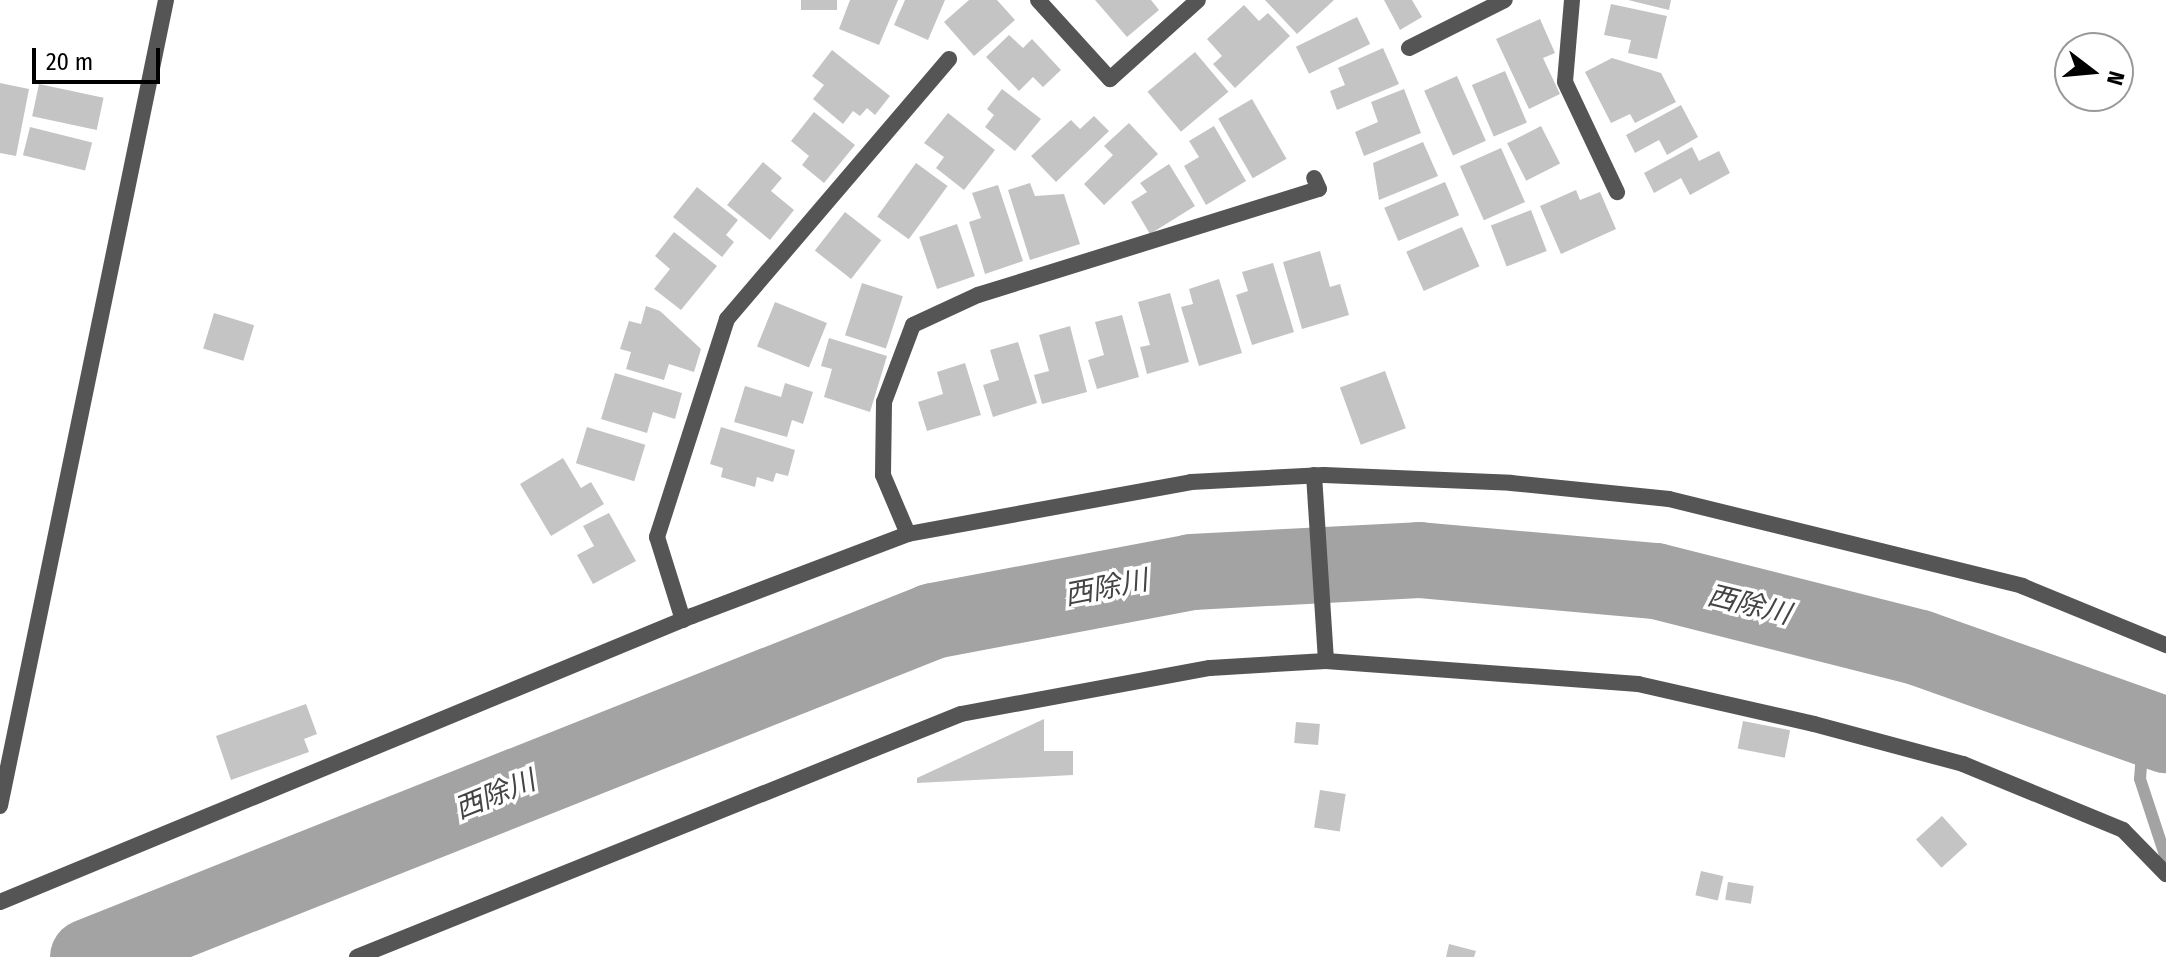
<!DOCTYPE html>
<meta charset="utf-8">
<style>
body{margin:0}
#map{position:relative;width:2166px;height:957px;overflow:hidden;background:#fff;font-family:"Fira Sans Condensed","Noto Sans JP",sans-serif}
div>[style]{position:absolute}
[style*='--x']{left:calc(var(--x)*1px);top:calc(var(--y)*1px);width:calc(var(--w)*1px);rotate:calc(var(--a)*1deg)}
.stream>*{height:12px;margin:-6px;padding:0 6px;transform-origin:6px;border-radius:6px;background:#a3a3a3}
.river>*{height:76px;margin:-38px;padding:0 38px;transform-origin:38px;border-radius:38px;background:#a3a3a3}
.building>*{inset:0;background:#c4c4c4;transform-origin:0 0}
.street>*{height:16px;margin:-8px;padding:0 8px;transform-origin:8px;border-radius:8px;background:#555}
span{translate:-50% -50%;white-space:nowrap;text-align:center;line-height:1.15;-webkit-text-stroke:7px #fff;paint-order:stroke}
.water-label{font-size:28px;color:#444;font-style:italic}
.north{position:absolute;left:2054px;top:32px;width:80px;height:80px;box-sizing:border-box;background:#fff;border:2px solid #999;border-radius:50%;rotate:106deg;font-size:22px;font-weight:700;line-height:32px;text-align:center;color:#000}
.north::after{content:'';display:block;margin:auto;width:28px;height:36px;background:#000;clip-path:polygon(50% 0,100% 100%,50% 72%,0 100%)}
.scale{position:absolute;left:32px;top:48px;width:128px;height:36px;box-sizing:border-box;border:4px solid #000;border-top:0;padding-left:10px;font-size:24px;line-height:28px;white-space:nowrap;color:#000;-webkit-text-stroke:6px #fff;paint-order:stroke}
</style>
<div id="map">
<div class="stream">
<i style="--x:2144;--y:726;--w:53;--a:94.3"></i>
<i style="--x:2140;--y:779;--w:83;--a:71.8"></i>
</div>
<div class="river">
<i style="--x:88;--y:957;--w:909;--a:-21.68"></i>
<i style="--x:933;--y:621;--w:264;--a:-10.7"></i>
<i style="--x:1192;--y:572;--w:227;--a:-3"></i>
<i style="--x:1419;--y:560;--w:238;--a:5.1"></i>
<i style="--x:1656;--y:581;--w:272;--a:14.2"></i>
<i style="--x:1920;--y:648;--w:261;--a:19.5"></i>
</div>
<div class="building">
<i style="left:801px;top:0;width:36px;height:10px"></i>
<i style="clip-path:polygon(850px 0,898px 0,879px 45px,839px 29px)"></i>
<i style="clip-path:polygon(905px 0,945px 0,928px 40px,894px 25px)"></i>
<i style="clip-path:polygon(969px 0,997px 0,1015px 20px,974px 56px,944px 22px)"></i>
<i style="clip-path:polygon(1095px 0,1151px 0,1159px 10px,1127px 37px)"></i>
<i style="clip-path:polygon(1265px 0,1334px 0,1297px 34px)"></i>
<i style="clip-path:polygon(1384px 0,1412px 0,1422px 17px,1400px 30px)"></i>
<i style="clip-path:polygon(1628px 0,1671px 0,1669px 10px)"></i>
<i style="clip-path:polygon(1611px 4px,1667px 16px,1657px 59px,1628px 53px,1631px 40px,1604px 35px)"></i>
<i style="clip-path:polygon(1244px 5px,1259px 21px,1268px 13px,1290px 36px,1235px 88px,1213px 64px,1222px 56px,1207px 39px)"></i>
<i style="left:1357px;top:17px;width:30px;height:68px;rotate:64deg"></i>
<i style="clip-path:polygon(1540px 19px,1555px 53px,1543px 58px,1560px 94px,1529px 109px,1496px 39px)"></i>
<i style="clip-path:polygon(1009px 35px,1023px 48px,1032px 39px,1061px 70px,1043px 87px,1033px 77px,1019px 91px,986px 57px)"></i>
<i style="clip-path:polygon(1383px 48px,1399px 84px,1337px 110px,1330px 91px,1345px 85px,1338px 68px)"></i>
<i style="clip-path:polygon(832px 50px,890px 96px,875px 115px,867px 108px,860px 116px,853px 111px,843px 124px,813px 99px,824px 85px,812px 76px)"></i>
<i style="left:1195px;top:52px;width:52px;height:62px;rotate:50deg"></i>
<i style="clip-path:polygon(1612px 58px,1661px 73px,1676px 102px,1635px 123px,1630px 114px,1611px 123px,1585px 72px)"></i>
<i style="left:1505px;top:71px;width:56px;height:36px;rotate:67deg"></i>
<i style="left:1457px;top:76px;width:71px;height:36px;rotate:66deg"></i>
<i style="clip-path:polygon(0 83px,29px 89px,16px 156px,0 153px)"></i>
<i style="left:39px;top:84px;width:66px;height:33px;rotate:12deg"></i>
<i style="clip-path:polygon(1002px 89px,1041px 119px,1015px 151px,985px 127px,994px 115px,987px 109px)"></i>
<i style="clip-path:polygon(1404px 89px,1421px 133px,1364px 156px,1355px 132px,1378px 122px,1371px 102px)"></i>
<i style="left:1252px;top:99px;width:69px;height:39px;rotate:60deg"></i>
<i style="clip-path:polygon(1681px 105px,1698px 137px,1667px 155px,1659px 140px,1635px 153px,1626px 135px)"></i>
<i style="clip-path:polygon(814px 112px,855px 145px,824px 183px,802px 165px,809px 156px,791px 141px)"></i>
<i style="clip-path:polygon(948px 113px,995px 150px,964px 190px,936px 168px,944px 157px,924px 143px)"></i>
<i style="clip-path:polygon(1094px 116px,1109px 131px,1056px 182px,1031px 156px,1071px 120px,1080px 129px)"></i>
<i style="clip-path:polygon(1129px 123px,1158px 154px,1104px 205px,1084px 184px,1113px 155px,1104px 146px)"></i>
<i style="clip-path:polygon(1214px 126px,1246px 181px,1206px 205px,1184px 166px,1199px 157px,1189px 141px)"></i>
<i style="left:1541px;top:126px;width:42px;height:38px;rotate:63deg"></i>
<i style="left:30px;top:127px;width:64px;height:29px;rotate:14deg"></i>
<i style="clip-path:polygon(1423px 142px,1438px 176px,1379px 200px,1373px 163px)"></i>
<i style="clip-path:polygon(1692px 147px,1699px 161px,1719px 151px,1730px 173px,1690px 195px,1681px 178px,1654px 193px,1644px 173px)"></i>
<i style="left:1501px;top:148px;width:59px;height:45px;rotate:66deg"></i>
<i style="clip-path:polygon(763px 162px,782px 178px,771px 191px,794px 210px,770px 240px,727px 205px)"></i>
<i style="left:916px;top:163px;width:39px;height:66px;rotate:36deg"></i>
<i style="clip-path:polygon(1169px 164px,1195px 206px,1150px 234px,1131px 202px,1147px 192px,1140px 183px)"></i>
<i style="left:1445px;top:182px;width:36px;height:66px;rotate:67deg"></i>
<i style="clip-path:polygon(1030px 183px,1035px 196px,1064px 194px,1080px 244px,1030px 260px,1008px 190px)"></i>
<i style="clip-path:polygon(998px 185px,1023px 261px,985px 274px,969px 222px,981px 218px,972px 193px)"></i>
<i style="clip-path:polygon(697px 187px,738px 220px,726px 235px,734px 242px,722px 257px,673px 217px)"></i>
<i style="clip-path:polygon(1576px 190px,1580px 200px,1600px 192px,1616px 229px,1561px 254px,1540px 206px)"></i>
<i style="left:1531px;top:210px;width:44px;height:43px;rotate:69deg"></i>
<i style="left:845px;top:212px;width:46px;height:49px;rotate:38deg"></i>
<i style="left:957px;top:224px;width:55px;height:40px;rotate:71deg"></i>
<i style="left:1462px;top:227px;width:43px;height:61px;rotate:66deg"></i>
<i style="clip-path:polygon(674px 232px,717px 266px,681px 310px,654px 289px,670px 269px,655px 256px)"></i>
<i style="clip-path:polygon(1320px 251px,1330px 287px,1340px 284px,1349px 315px,1302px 329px,1283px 262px)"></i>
<i style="clip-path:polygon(1273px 263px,1294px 332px,1252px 345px,1236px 295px,1248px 291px,1242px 272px)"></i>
<i style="clip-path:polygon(1219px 279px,1242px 353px,1199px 366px,1181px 307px,1193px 304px,1189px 289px)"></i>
<i style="left:862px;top:283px;width:43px;height:55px;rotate:18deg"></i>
<i style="clip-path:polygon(1170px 293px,1189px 362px,1147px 374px,1140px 347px,1150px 345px,1138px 302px)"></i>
<i style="left:775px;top:302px;width:56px;height:48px;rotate:22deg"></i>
<i style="clip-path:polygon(646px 306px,660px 311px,701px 349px,694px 372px,669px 364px,664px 380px,626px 369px,631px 352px,620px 349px,629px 321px,641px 324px)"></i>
<i style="left:214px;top:313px;width:42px;height:37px;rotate:17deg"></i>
<i style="clip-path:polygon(1122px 315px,1139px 377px,1097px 389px,1088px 360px,1104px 355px,1095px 322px)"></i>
<i style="clip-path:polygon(1070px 326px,1087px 392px,1042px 404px,1034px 375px,1049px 371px,1039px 335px)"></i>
<i style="clip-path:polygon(829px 338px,887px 356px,870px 412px,824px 397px,832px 369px,821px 366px)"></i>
<i style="clip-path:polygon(1018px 342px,1037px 403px,993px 417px,983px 385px,999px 380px,990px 350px)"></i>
<i style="clip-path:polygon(965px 363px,981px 415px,927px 431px,918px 402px,943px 394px,937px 372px)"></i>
<i style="left:1385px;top:371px;width:61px;height:48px;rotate:70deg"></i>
<i style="clip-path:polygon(615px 373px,682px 393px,675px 419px,653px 412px,647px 433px,601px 419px)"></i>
<i style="clip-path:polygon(785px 383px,813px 392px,803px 424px,792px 420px,787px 437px,734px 422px,745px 386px,781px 397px)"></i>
<i style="left:587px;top:427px;width:61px;height:38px;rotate:17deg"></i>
<i style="clip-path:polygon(721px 427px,795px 450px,788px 476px,776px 473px,773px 482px,757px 477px,755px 487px,721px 477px,723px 468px,710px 464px)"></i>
<i style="clip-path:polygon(563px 458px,581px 488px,591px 482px,604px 504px,551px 536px,520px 484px)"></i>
<i style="clip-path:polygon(609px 513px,636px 561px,593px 584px,577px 555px,594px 546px,583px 526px)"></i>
<i style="clip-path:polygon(306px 704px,317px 734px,304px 739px,309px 752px,231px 780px,216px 736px)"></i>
<i style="clip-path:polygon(1044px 719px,1044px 751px,1073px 751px,1073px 775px,917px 783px,917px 778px)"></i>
<i style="left:1743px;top:721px;width:48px;height:28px;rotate:11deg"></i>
<i style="left:1296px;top:722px;width:24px;height:21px;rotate:5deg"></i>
<i style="left:1320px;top:790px;width:26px;height:38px;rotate:9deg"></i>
<i style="left:1942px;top:816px;width:38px;height:35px;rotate:48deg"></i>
<i style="left:1701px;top:871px;width:23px;height:25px;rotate:13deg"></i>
<i style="left:1728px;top:882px;width:26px;height:18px;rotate:9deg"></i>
<i style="clip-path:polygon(1449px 944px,1476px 951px,1474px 957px,1446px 957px)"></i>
</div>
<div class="street">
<i style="--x:1038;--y:0;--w:107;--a:47.7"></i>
<i style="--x:1110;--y:79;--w:118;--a:-41.9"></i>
<i style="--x:1572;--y:0;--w:82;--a:94.9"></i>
<i style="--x:1565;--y:82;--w:122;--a:64.7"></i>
<i style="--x:1409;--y:48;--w:107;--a:-26.6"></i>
<i style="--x:1314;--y:475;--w:186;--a:86.3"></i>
<i style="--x:908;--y:534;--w:64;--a:-113"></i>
<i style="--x:883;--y:475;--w:73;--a:-89.2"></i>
<i style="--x:884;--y:402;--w:82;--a:-69.4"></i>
<i style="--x:913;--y:325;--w:72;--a:-24.8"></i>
<i style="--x:978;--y:295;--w:357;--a:-17.3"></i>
<i style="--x:1319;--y:189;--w:12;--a:-114"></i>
<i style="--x:683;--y:620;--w:87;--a:-107.4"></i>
<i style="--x:657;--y:537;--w:229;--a:-72.2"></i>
<i style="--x:727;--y:319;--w:342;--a:-49.5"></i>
<i style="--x:0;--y:806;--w:823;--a:-78.36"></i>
<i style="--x:0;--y:902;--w:749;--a:-22.46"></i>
<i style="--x:692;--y:616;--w:231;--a:-20.8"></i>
<i style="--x:908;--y:534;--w:288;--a:-10.4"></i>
<i style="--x:1191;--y:482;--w:133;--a:-3"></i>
<i style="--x:1324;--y:475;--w:187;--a:2.4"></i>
<i style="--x:1511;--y:483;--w:159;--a:5.8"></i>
<i style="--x:1669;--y:499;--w:364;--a:13.8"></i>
<i style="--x:2022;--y:586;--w:156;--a:22.3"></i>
<i style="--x:357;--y:957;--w:651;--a:-21.92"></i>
<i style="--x:961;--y:714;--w:253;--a:-10.5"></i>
<i style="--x:1210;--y:668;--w:116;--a:-3.5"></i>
<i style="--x:1326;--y:661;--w:313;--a:4.2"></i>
<i style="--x:1638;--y:684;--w:180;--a:12.8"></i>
<i style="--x:1814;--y:724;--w:154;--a:15"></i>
<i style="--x:1963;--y:764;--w:173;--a:22.4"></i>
<i style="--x:2123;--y:830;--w:62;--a:45.7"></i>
</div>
<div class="water-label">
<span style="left:1106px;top:588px;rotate:-11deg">西除川</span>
<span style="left:1749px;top:605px;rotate:14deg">西除川</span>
<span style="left:495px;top:795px;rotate:-22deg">西除川</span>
</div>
<div class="north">N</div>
<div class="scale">20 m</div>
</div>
